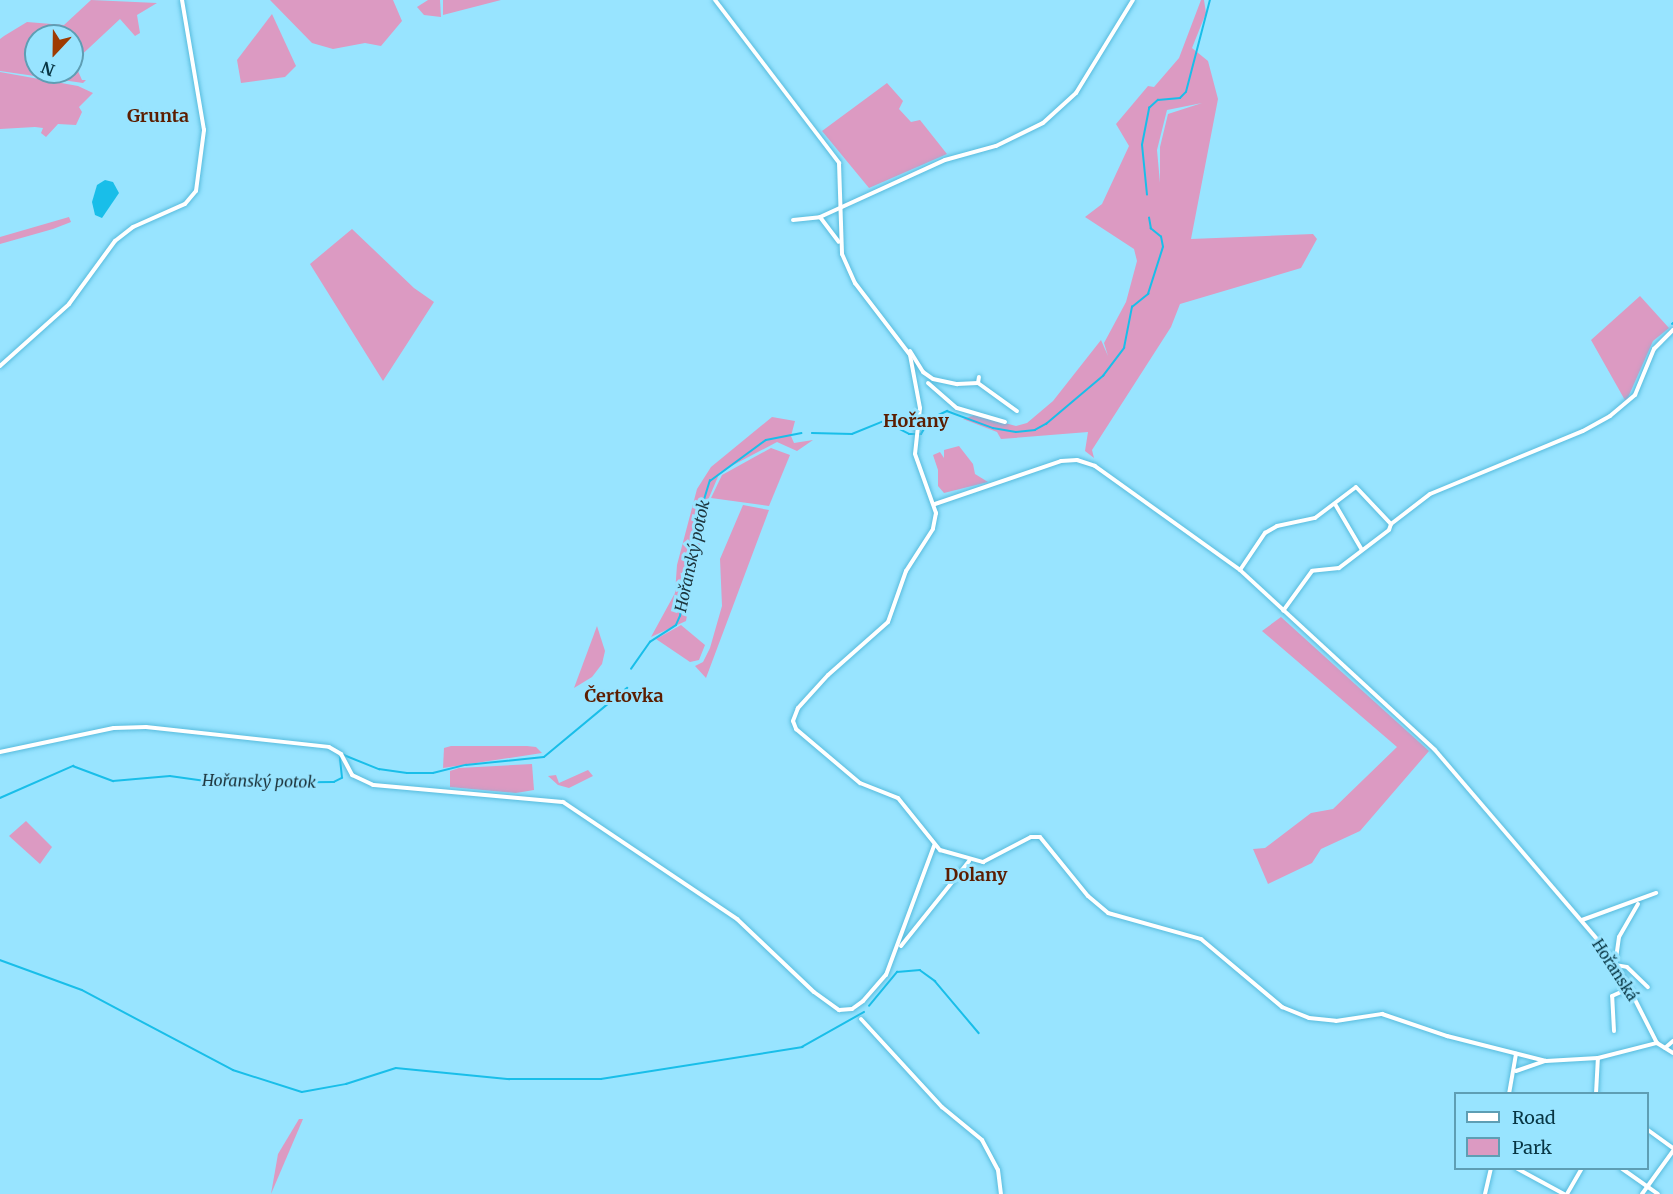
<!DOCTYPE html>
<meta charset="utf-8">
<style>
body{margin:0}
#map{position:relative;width:1673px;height:1194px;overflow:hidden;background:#98e4ff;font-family:Merriweather,serif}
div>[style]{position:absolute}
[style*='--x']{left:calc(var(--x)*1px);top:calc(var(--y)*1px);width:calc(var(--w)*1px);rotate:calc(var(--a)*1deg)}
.green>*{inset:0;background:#dc9ac2}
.water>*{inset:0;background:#19bee9}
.stream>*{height:1.5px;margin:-0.75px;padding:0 0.75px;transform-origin:0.75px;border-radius:0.75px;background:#19bee9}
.roads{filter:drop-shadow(0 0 2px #57bbdd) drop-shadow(0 0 2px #57bbdd)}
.minor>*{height:4px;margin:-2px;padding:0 2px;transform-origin:2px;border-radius:2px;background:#fff}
span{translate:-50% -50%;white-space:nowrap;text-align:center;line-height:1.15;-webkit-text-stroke:6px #98e4ff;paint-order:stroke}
.street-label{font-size:15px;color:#073543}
.water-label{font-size:16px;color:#1d353d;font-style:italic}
.quarter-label{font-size:18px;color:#5c1d00;font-weight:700}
.legend{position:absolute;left:1454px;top:1092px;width:195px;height:78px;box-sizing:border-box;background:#98e4ff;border:2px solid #5e9eb4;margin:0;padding:8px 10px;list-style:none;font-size:18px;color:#073543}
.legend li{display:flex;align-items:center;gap:12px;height:30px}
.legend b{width:30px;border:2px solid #5e9eb4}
.north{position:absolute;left:24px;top:24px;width:60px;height:60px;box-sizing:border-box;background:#98e4ff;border:2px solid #5e9eb4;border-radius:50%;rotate:202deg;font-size:16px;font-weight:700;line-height:24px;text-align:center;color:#073543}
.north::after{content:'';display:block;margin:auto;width:21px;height:27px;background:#9e3b02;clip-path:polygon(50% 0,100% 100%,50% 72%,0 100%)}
</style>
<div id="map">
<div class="green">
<i style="clip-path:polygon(evenodd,91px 0,157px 3px,137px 15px,140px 33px,135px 36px,120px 19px,74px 62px,82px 80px,86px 80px,83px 83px,0 71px,0 39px,4px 36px,27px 22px,64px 25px,91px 0,36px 36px,72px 36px,72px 72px,36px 72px,36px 36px)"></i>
<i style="clip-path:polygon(270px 0,393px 0,402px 21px,381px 46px,365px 43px,333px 49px,312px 43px)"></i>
<i style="clip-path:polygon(428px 0,440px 0,441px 17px,424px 15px,417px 7px)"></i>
<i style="clip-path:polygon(443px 0,501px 0,443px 15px)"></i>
<i style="clip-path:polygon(evenodd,1201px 0,1204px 0,1206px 13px,1192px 48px,1208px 61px,1218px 99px,1191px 239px,1313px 234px,1317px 239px,1301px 268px,1180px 304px,1171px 327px,1092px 450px,1094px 458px,1085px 451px,1088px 432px,1001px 439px,997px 432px,963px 419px,975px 415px,1016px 426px,1027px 423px,1053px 401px,1101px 340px,1108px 356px,1104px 343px,1126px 302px,1137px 261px,1134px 249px,1085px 217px,1102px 204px,1129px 146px,1116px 124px,1148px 86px,1154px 87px,1179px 58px,1201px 0,1202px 103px,1168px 114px,1160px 147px,1160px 183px,1157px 150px,1167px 110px,1202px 103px)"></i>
<i style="clip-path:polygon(272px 14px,296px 66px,285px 77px,241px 83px,237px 60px)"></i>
<i style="clip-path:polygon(0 72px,78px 86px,93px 93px,79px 107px,82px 112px,76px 125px,58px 124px,46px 137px,41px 133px,43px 128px,35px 127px,0 129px)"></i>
<i style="clip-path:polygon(887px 83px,903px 101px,899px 109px,911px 122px,920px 120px,947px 154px,869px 188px,822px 131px)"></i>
<i style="clip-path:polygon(69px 217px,71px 222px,53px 229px,0 244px,0 237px)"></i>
<i style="clip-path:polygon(352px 229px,414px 288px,434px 302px,383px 381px,310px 264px)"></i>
<i style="clip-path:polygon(1640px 296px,1669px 328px,1653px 341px,1626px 402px,1591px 340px)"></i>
<i style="clip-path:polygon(772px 417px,795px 421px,791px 436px,794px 443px,813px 440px,797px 451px,777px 442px,720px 472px,708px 500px,686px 621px,651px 637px,675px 593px,677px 565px,697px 489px,711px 467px)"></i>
<i style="clip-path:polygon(959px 446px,973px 464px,975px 474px,988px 482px,944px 493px,938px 486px,938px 470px,933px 455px,940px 452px,944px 458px,944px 450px)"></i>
<i style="clip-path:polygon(771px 448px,790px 455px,769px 506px,711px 498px,722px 475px)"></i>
<i style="clip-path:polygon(743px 505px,769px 510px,706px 678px,695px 666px,703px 662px,710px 648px,722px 606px,720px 559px)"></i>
<i style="clip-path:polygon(1281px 617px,1429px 751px,1360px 831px,1321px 849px,1312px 863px,1268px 884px,1253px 849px,1265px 848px,1311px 813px,1333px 809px,1397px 747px,1262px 631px)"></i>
<i style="clip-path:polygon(681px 625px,705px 645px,699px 660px,690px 662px,656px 639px)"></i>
<i style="clip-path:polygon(597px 626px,605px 651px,602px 664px,592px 677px,574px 688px)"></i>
<i style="clip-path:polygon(451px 746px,527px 746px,536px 747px,542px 753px,443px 768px,444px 748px)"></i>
<i style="clip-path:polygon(532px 764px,534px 790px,516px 793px,450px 787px,450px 771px,459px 768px)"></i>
<i style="clip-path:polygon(588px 770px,593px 776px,569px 788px,558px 785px,548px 776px,556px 775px,559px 783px)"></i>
<i style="clip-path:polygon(26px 821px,52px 847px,40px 864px,9px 836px)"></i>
<i style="clip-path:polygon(299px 1119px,303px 1119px,271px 1194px,278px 1154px)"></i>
</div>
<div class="water">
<i style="clip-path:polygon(105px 180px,113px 182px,119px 193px,102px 218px,95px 215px,92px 202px,97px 185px)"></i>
</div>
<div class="stream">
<i style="--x:1147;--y:195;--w:50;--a:-95.7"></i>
<i style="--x:1142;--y:145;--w:38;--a:-79"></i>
<i style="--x:1149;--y:108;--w:12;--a:-42"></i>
<i style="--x:1158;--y:100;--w:22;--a:-5"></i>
<i style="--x:1180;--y:98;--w:8;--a:-45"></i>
<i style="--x:1186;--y:92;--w:95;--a:-75.4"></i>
<i style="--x:1672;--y:324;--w:1;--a:-45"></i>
<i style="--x:812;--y:433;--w:40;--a:1.4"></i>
<i style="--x:852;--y:434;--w:35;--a:-22"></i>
<i style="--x:884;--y:421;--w:28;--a:27"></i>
<i style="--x:909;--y:434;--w:12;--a:0"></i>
<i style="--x:921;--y:434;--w:17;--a:-59"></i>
<i style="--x:930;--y:419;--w:19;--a:-25"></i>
<i style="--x:947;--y:411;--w:49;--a:20.3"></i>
<i style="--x:993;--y:428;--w:23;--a:10"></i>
<i style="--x:1016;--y:432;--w:19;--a:-6"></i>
<i style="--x:1035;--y:430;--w:13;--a:-29"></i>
<i style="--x:1046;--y:424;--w:75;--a:-40.1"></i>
<i style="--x:1103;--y:376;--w:35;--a:-53"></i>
<i style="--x:1124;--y:348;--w:42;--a:-79"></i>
<i style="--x:1132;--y:307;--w:21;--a:-39"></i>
<i style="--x:1148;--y:294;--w:49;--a:-72.3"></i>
<i style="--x:1163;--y:247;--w:10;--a:-101"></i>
<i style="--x:1161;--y:237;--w:13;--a:-141"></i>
<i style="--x:1151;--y:229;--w:11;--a:-100"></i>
<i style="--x:631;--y:669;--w:33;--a:-55"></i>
<i style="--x:650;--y:642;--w:31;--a:-33"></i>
<i style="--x:676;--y:625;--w:10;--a:-66"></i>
<i style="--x:680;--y:616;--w:102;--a:-79.2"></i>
<i style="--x:699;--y:516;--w:37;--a:-73"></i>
<i style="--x:710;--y:481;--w:69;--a:-36.2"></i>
<i style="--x:766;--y:440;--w:36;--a:-11"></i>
<i style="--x:0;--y:798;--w:80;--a:-23.7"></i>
<i style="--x:73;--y:766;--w:43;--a:20.6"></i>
<i style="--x:113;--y:781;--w:57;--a:-5"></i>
<i style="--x:170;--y:776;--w:50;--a:8"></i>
<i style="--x:220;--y:783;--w:114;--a:-0.5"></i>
<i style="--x:334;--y:782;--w:9;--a:-27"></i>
<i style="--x:342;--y:778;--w:20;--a:-96"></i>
<i style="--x:340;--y:758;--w:5;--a:-37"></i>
<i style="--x:344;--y:755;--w:38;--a:22"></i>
<i style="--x:379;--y:769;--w:28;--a:8"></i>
<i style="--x:407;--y:773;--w:26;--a:0"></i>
<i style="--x:433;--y:773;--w:34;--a:-14"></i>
<i style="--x:466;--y:765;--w:78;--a:-5.9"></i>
<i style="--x:544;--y:757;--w:108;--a:-39.7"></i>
<i style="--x:0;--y:960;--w:87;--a:20.1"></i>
<i style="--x:82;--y:990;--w:171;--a:27.9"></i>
<i style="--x:233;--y:1070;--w:72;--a:17.7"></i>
<i style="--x:302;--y:1092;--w:45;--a:-10.3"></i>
<i style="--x:346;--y:1084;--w:52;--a:-17.7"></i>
<i style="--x:396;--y:1068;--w:114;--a:5.6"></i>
<i style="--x:509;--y:1079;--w:92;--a:0"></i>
<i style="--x:601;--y:1079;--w:204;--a:-9"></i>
<i style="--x:802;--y:1047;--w:71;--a:-29.4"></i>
<i style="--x:869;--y:1006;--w:44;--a:-50.5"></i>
<i style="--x:897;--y:972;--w:23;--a:-5"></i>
<i style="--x:920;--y:970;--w:19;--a:36"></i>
<i style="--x:935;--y:981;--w:68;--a:49.8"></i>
</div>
<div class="roads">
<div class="minor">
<i style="--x:715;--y:0;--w:205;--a:52.7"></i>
<i style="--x:839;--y:163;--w:91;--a:88.1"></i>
<i style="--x:842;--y:254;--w:32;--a:66"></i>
<i style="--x:855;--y:283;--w:91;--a:52.6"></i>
<i style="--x:910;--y:355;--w:54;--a:79.3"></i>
<i style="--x:920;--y:408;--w:46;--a:96.2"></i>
<i style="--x:915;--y:454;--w:63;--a:70.4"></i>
<i style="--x:936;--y:513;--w:16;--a:101"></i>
<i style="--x:933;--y:529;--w:50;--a:122.7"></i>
<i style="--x:906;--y:571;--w:54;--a:109.4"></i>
<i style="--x:888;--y:622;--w:80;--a:138.5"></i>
<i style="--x:828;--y:675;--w:45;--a:132.3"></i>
<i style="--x:798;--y:708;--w:14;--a:111"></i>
<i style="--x:793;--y:721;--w:9;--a:69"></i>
<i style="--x:796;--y:729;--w:84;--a:40.2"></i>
<i style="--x:860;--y:783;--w:41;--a:21.5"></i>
<i style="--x:898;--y:798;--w:67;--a:51.1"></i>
<i style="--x:940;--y:850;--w:45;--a:15.6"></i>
<i style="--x:983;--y:862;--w:54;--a:-27.5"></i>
<i style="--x:1031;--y:837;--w:9;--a:0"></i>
<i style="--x:1040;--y:837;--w:76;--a:50.9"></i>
<i style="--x:1088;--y:896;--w:26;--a:40"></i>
<i style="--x:1108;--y:913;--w:97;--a:15.6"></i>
<i style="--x:1201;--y:939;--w:106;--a:40"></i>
<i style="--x:1282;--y:1007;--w:29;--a:22"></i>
<i style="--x:1309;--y:1018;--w:27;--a:6"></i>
<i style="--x:1336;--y:1021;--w:47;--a:-8.7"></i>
<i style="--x:1382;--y:1014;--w:69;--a:18.7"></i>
<i style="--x:1447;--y:1036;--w:102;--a:14.2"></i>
<i style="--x:1546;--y:1061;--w:52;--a:-3.3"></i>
<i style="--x:1598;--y:1058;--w:61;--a:-14.3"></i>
<i style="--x:820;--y:217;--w:31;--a:53"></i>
<i style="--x:793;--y:220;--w:27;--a:-6"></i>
<i style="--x:820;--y:217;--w:137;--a:-24.5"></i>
<i style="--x:945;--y:160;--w:53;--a:-15.4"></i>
<i style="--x:996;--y:146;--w:52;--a:-26.1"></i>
<i style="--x:1043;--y:123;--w:45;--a:-42.3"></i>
<i style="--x:1076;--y:93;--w:109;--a:-58.5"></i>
<i style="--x:910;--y:351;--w:25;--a:58"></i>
<i style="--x:923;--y:372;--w:12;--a:35"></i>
<i style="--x:933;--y:379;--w:25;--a:12"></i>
<i style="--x:957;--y:384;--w:21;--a:-3"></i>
<i style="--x:978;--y:383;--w:6;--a:-81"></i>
<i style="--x:0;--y:366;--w:93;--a:-41.9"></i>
<i style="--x:69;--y:304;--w:78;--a:-53.9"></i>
<i style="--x:115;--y:241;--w:23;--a:-38"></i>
<i style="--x:133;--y:227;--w:57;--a:-23.9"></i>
<i style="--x:185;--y:204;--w:17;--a:-50"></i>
<i style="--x:196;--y:191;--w:62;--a:-82.5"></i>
<i style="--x:204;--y:130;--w:132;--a:-99.6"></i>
<i style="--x:928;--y:383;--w:38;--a:41"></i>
<i style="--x:957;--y:408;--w:50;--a:16.3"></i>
<i style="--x:978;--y:383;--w:48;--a:35.7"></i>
<i style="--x:935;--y:504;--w:133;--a:-18.8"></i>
<i style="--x:1061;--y:461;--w:16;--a:-4"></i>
<i style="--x:1077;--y:460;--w:19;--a:18"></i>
<i style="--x:1095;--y:466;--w:178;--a:35.6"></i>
<i style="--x:1240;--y:570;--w:265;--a:42.7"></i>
<i style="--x:1435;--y:750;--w:249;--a:49.4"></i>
<i style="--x:1597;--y:939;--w:47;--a:55.3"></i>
<i style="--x:1624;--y:978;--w:73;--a:63.1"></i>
<i style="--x:1335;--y:504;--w:53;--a:59.6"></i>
<i style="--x:1391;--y:524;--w:49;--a:-37.6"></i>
<i style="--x:1430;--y:494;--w:165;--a:-22.4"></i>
<i style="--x:1583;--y:431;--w:31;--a:-29"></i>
<i style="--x:1610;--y:416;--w:33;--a:-40"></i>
<i style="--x:1635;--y:395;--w:50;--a:-67.6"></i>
<i style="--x:1654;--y:349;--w:27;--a:-45"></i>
<i style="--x:1240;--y:570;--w:45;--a:-56"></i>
<i style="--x:1265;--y:533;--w:14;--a:-30"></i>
<i style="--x:1277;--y:526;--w:39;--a:-12"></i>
<i style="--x:1315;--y:518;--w:51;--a:-37.1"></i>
<i style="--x:1356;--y:487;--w:51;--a:46.6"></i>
<i style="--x:1391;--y:524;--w:6;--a:108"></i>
<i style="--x:1389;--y:530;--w:63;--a:142.8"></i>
<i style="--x:1339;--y:568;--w:27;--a:174"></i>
<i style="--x:1312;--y:571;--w:49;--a:125.9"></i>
<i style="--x:0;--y:752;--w:116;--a:-11.9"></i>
<i style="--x:114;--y:728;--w:32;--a:-2"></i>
<i style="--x:146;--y:727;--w:184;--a:6.2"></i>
<i style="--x:329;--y:747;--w:14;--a:30"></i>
<i style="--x:341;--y:754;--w:24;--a:62"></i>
<i style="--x:352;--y:775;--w:23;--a:25"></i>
<i style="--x:373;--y:785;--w:191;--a:5.1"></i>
<i style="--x:563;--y:802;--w:210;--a:33.9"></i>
<i style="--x:737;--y:919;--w:106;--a:43.5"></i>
<i style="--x:814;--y:992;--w:31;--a:36"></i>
<i style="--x:839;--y:1010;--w:13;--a:-4"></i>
<i style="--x:852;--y:1009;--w:14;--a:-36"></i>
<i style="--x:863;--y:1001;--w:35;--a:-49"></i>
<i style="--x:886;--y:975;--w:138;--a:-69.6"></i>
<i style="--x:1638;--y:904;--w:38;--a:120"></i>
<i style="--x:1619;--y:937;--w:28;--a:98"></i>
<i style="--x:1615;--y:965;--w:12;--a:9"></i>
<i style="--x:1627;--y:967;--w:29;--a:44"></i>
<i style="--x:1582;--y:920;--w:79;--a:-20"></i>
<i style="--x:901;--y:946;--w:109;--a:-51.3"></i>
<i style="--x:861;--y:1019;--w:120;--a:47.4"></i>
<i style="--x:942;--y:1107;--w:52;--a:39.5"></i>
<i style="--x:982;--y:1140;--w:34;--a:62"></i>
<i style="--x:998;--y:1170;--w:24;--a:83"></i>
<i style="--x:1614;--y:1031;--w:35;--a:-93"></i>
<i style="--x:1612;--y:996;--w:20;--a:-24"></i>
<i style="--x:1657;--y:1043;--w:19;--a:32"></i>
<i style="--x:1665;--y:1048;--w:11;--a:-41"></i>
<i style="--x:1516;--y:1071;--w:31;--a:-19"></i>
<i style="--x:1509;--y:1094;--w:41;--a:-80.1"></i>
<i style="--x:1596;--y:1094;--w:36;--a:-87"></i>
<i style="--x:1648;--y:1130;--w:31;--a:36"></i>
<i style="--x:1516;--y:1168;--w:55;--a:28.4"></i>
<i style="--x:1621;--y:1168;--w:45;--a:35.1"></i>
<i style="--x:1485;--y:1194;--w:27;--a:-77"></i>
<i style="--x:1567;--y:1194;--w:30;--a:-60"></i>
<i style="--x:1642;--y:1194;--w:53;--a:-54.2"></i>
</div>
</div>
<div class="street-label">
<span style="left:1615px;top:970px;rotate:57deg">Hořanská</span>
</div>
<div class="water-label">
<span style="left:692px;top:556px;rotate:-78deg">Hořanský potok</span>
<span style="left:259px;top:781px;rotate:1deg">Hořanský potok</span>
</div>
<div class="quarter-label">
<span style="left:158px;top:116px">Grunta</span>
<span style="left:916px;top:421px">Hořany</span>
<span style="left:624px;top:696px">Čertovka</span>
<span style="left:976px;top:875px">Dolany</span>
</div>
<ul class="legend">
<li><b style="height:8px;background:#fff"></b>Road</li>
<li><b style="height:16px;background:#dc9ac2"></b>Park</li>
</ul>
<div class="north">N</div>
</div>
